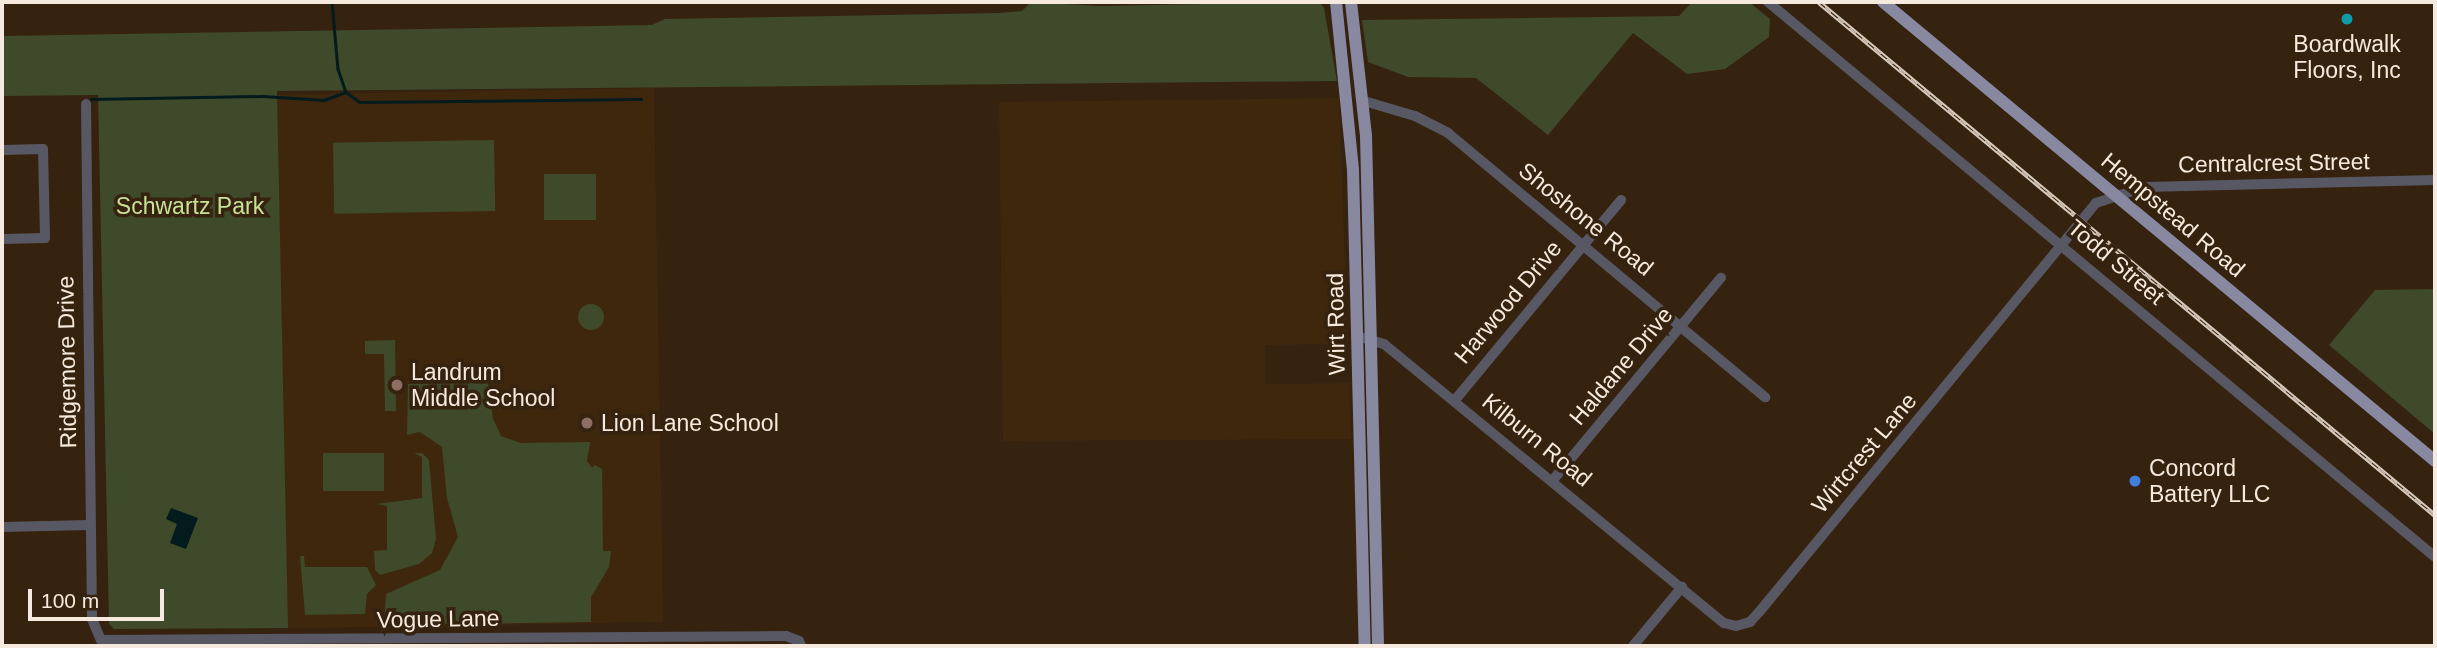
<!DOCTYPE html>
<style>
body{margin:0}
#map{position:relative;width:2437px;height:648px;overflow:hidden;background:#35220f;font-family:Arial,sans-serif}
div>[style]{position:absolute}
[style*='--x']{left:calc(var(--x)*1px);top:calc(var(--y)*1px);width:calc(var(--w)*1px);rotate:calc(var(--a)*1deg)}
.built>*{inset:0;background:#3f270e;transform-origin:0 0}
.green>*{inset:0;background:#3f4a2b;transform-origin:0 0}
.round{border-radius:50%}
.water>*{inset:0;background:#041b1e}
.stream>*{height:2.5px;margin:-1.25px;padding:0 1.25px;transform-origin:1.25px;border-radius:1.25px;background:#041b1e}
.minor>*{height:10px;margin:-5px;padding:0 5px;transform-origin:5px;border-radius:5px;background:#585864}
.major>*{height:12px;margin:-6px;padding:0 6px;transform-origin:6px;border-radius:6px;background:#8889a0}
.rail>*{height:5px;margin-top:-2.5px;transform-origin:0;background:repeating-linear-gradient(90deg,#35220f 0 8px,#d8cabd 0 16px);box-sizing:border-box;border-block:2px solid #d8cabd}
.dots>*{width:19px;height:19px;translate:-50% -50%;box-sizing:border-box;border:4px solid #35220f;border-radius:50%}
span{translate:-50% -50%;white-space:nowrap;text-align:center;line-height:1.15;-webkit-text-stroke:7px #35220f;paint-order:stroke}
.poi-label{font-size:23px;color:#f6e9dd}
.left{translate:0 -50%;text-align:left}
.street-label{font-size:23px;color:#f6e9dd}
.park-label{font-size:23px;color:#c7e296}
.frame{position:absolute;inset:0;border:4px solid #f6e9dd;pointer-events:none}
.scale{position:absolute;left:28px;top:589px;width:136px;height:32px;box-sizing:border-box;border:4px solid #f6e9dd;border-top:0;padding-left:9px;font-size:21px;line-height:24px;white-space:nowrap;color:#f6e9dd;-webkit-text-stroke:5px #35220f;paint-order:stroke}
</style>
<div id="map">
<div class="built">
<i style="left:654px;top:88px;width:534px;height:377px;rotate:89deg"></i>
<i style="clip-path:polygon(1339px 98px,1348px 344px,1265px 345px,1265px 384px,1349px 383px,1351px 439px,1003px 441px,999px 102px)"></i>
</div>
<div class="green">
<i style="clip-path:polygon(1031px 2px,1100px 6px,1319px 2px,1324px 8px,1337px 81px,277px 91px,288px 628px,114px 629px,109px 624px,98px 95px,2px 96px,2px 36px,652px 25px,665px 19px,1000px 13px,1022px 11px)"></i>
<i style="clip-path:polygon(1692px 2px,1749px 2px,1770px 19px,1769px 37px,1725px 69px,1687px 74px,1633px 33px,1548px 135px,1476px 78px,1408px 77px,1368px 62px,1362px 20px,1679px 16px)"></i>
<i style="left:494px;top:140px;width:71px;height:161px;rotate:89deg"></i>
<i style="left:544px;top:174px;width:52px;height:46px"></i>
<i style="clip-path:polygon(2435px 289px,2435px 434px,2329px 345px,2375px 290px)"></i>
<i class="round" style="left:578px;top:304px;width:26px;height:26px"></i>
<i style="clip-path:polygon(395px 340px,396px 411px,385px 411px,384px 354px,365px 354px,365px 341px)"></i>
<i style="clip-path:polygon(488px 383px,493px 419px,501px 436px,521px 443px,590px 442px,587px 461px,592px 468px,595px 465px,602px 469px,603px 551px,611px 551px,609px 567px,591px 597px,591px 622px,384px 625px,386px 594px,440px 570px,458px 537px,447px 498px,442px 447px,420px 432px,407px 435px,408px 384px)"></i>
<i style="left:384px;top:453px;width:38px;height:61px;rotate:90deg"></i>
<i style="clip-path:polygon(414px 453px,422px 453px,429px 460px,436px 539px,432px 553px,419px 564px,380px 575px,375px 570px,374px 551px,387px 550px,387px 506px,377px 504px,422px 498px,422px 457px)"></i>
<i style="clip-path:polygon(300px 556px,304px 556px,305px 567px,367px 567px,376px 585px,367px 594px,365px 614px,305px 615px)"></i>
</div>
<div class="water">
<i style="clip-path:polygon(171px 508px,198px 518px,186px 549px,170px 543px,177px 524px,166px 519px)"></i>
</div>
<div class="stream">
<i style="--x:332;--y:2;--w:67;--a:84.9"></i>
<i style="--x:338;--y:69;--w:24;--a:71"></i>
<i style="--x:346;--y:92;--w:17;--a:36"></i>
<i style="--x:360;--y:102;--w:281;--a:-0.6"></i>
<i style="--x:91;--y:99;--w:172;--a:-1"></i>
<i style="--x:263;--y:96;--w:61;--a:3.8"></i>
<i style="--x:324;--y:100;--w:23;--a:-20"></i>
</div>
<div class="minor">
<i style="--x:1768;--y:2;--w:868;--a:39.76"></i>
<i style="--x:1364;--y:101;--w:53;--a:16.4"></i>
<i style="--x:1415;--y:116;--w:37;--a:27"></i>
<i style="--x:1448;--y:133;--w:413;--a:39.8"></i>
<i style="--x:86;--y:104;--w:515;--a:89.33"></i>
<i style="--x:92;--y:619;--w:23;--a:67"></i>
<i style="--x:101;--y:640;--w:685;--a:-0.33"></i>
<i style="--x:786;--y:636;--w:14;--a:21"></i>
<i style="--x:799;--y:641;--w:5;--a:68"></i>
<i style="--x:2;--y:150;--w:41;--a:-1.4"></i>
<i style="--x:43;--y:149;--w:89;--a:88.7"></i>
<i style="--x:45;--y:238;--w:43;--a:178.7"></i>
<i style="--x:1364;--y:338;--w:21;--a:17"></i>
<i style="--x:1384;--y:344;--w:440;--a:39.4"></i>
<i style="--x:1724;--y:623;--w:12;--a:14"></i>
<i style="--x:1736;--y:626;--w:15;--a:-16"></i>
<i style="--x:1750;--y:622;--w:15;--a:-48"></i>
<i style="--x:1760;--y:611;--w:529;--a:-50.53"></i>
<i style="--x:2096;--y:203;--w:52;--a:-18.1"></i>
<i style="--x:2145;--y:187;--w:290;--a:-1.4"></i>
<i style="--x:1455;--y:400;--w:260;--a:-50.3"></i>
<i style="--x:1553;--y:480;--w:263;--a:-50.3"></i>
<i style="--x:2;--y:527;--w:88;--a:-1.3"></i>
<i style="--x:1633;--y:646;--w:77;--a:-50.3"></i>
</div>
<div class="major">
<i style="--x:1336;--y:2;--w:168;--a:84.2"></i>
<i style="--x:1353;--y:169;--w:477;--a:88.6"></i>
<i style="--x:1351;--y:2;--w:134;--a:83.6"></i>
<i style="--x:1366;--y:135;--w:511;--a:88.65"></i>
<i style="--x:1883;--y:2;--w:718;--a:39.74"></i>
</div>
<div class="rail">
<i style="--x:1819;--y:2;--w:802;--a:39.79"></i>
</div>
<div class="dots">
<i style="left:2347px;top:19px;background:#0f9aa8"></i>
<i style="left:397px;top:385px;background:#8d6e63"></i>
<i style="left:587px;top:423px;background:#8d6e63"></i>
<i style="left:2135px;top:481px;background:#3f7fe0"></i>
</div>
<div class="poi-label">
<span style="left:2347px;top:57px">Boardwalk<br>Floors, Inc</span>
<span class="left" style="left:411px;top:385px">Landrum<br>Middle School</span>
<span class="left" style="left:601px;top:423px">Lion Lane School</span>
<span class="left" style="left:2149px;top:481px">Concord<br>Battery LLC</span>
</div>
<div class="street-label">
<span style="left:2274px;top:163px;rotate:-1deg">Centralcrest Street</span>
<span style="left:2173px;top:215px;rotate:40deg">Hempstead Road</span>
<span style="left:1586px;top:219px;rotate:39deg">Shoshone Road</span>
<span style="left:2116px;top:262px;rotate:40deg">Todd Street</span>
<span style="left:1508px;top:302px;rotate:-50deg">Harwood Drive</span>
<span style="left:1336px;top:324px;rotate:-91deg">Wirt Road</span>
<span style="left:67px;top:362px;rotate:-91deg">Ridgemore Drive</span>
<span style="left:1621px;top:366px;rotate:-50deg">Haldane Drive</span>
<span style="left:1537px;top:440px;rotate:39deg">Kilburn Road</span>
<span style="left:1864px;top:453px;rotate:-50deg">Wirtcrest Lane</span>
<span style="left:438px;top:619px;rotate:-1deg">Vogue Lane</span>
</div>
<div class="park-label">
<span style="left:190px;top:206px">Schwartz Park</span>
</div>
<div class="frame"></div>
<div class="scale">100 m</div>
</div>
